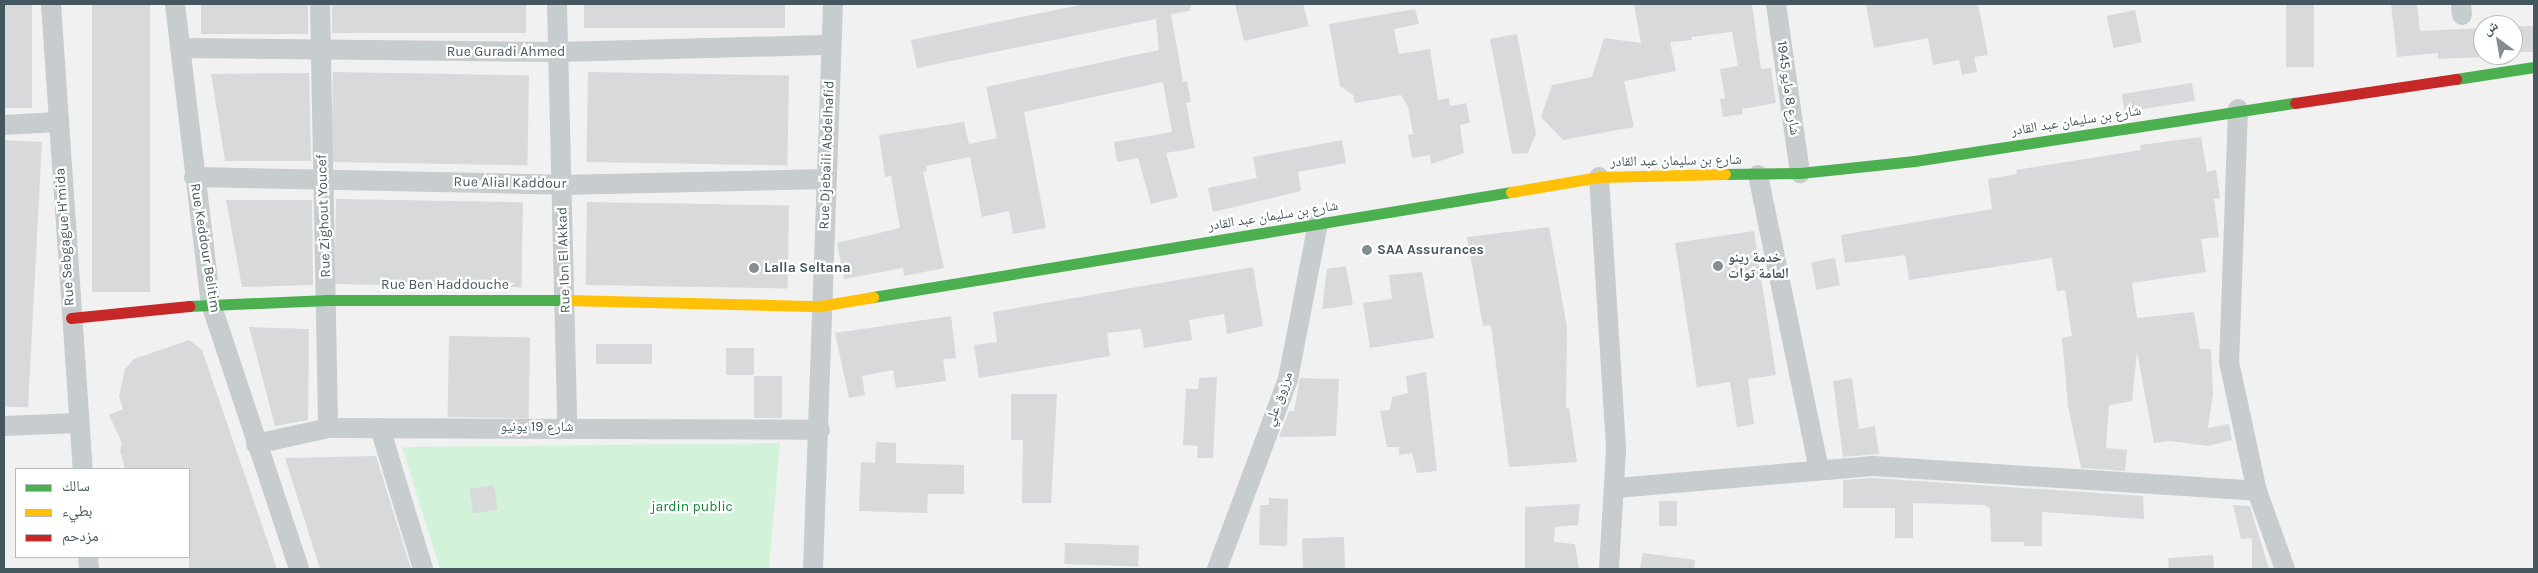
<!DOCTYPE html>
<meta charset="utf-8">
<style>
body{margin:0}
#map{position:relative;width:2538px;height:573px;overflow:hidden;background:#f1f1f1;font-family:Karla,"Noto Naskh Arabic",sans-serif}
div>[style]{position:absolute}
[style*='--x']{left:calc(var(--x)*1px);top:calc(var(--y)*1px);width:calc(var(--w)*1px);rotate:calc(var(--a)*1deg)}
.green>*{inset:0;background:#d3f2da}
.building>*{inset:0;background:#d8d9da;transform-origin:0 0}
.street>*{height:20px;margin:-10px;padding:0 10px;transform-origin:10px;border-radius:10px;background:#c7ccce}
.fast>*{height:11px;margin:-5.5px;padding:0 5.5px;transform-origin:5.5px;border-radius:5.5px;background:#4caf50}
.slow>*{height:11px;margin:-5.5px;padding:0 5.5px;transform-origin:5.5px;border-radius:5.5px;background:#ffc107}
.jam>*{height:11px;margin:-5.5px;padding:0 5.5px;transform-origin:5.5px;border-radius:5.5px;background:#c62828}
.dots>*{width:14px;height:14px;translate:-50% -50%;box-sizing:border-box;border:2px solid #fff;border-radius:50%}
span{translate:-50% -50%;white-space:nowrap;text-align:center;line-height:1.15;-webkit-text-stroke:4.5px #fff;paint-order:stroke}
.street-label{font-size:14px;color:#46585f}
.poi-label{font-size:14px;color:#46585f;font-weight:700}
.left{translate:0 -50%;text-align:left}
.park-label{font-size:14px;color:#108736}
.frame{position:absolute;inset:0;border:5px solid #46585f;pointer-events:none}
.legend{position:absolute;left:15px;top:468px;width:175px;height:90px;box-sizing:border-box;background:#fff;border:1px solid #b5bcbf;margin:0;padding:6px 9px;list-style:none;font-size:15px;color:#46585f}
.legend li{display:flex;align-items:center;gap:10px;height:25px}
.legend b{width:25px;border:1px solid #b5bcbf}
.north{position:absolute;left:2473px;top:15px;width:50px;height:50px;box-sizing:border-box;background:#fff;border:1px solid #b5bcbf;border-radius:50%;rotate:328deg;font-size:14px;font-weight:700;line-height:20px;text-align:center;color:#46585f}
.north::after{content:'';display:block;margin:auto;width:18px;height:22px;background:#828e92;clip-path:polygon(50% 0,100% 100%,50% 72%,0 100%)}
</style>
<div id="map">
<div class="green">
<i style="clip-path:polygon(780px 443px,769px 569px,440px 569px,402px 447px)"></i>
</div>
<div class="building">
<i style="left:4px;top:4px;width:28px;height:104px"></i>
<i style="left:92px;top:4px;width:58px;height:288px"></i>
<i style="left:201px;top:4px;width:107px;height:30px"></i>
<i style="left:332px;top:4px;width:194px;height:29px"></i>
<i style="left:584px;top:4px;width:201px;height:24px"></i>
<i style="clip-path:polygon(1084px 4px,1192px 4px,1189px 11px,1171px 14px,1183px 82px,1187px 81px,1191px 102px,1186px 103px,1195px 148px,1166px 153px,1178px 197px,1151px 204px,1138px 158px,1117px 162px,1114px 142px,1172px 132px,1163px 82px,1024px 112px,1046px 228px,1013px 234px,1009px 211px,982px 217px,970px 157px,926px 166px,927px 171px,923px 172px,944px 268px,904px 276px,903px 268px,844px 279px,837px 243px,900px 228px,891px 176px,885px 177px,879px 135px,964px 122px,969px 144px,997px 138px,986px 87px,1159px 50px,1156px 19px,917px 68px,911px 40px)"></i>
<i style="clip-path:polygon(1235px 4px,1303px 4px,1309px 26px,1244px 41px)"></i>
<i style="clip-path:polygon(1634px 4px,1752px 4px,1761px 69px,1771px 68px,1776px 103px,1742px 109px,1743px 114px,1723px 117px,1720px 99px,1725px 98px,1720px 69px,1738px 66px,1732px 32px,1691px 37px,1692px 40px,1670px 42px,1676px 71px,1624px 81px,1634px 127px,1563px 140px,1541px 117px,1552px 85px,1592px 77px,1604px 38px,1641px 43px)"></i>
<i style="clip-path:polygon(1866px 4px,1978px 4px,1988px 55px,1974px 57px,1977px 72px,1962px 75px,1959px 60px,1933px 65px,1928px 38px,1874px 48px)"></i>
<i style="left:2286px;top:4px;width:28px;height:63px"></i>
<i style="clip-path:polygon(2391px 4px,2417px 4px,2420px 31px,2483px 28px,2483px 57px,2438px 59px,2438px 53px,2397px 57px)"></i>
<i style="clip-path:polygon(1415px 9px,1419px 24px,1394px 29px,1399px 54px,1430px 49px,1438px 100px,1449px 98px,1450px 106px,1466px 103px,1470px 123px,1460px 125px,1464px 153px,1431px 164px,1430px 155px,1412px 158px,1408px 135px,1413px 134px,1408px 107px,1401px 95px,1355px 103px,1353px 95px,1340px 86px,1329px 24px)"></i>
<i style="left:2135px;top:10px;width:33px;height:29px;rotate:78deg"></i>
<i style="left:2534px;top:26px;width:26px;height:21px;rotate:90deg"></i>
<i style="clip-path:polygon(1517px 34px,1536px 134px,1528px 153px,1512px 154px,1490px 39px)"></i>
<i style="left:333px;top:72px;width:196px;height:90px;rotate:1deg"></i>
<i style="left:588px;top:72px;width:201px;height:90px;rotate:1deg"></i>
<i style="clip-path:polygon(309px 73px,311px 161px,225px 161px,211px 74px)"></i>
<i style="left:2192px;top:83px;width:18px;height:71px;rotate:81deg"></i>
<i style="clip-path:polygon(2201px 137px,2207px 172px,2216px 170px,2220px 198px,2214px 199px,2219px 237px,2201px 239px,2206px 272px,2132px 283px,2137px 318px,2194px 312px,2200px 349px,2211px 349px,2213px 394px,2208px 428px,2229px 424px,2232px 440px,2208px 446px,2170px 441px,2154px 443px,2137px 352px,2132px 401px,2109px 405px,2106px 448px,2127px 450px,2125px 471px,2081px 468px,2068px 406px,2062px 338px,2072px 336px,2065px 290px,2057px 291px,2052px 258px,1909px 280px,1905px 255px,1845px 263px,1841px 235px,1992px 209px,1988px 179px,2017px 174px,2016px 170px,2141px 150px,2140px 145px)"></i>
<i style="left:4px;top:140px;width:38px;height:266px;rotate:3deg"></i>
<i style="clip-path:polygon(1342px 140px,1346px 163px,1298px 172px,1301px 191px,1213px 212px,1208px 188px,1257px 178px,1253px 157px)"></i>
<i style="left:336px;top:199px;width:187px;height:85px;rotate:1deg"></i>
<i style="clip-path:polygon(226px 200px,312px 200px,313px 285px,242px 287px)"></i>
<i style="left:587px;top:202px;width:202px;height:83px;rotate:1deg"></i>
<i style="clip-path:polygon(1549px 227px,1567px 327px,1566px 408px,1569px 408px,1577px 462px,1509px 467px,1491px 325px,1483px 326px,1467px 237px)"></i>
<i style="clip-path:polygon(1754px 231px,1776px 375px,1748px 379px,1754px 424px,1737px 427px,1730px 382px,1697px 387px,1675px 243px)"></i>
<i style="left:1835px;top:258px;width:28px;height:24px;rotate:80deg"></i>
<i style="clip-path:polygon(1346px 266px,1353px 305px,1322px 309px,1327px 269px)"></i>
<i style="clip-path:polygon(1253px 267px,1263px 326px,1227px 334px,1224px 314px,1189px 320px,1192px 340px,1144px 348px,1141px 329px,1107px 333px,1110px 356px,979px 378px,974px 345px,997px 342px,993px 312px)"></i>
<i style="clip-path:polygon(1422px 272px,1434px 338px,1370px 348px,1363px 303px,1392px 299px,1389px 275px)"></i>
<i style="clip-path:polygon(951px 316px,956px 358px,943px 359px,946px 381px,896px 388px,893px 370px,862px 376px,865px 395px,849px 398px,835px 333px)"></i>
<i style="clip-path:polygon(249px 327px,309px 329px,308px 420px,275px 426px)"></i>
<i style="left:449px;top:336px;width:81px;height:81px;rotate:1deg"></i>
<i style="clip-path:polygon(189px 340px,202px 350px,277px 569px,189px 568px,189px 469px,125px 469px,120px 451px,122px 443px,109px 415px,123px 409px,119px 396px,125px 369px,134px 359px)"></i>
<i style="left:596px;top:344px;width:56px;height:20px"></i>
<i style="left:726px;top:348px;width:28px;height:27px"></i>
<i style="clip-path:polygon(1426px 372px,1437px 471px,1417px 473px,1412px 453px,1399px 455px,1399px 447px,1387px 447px,1380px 411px,1390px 410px,1392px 397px,1408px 393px,1406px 376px)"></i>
<i style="left:754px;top:376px;width:28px;height:42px"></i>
<i style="clip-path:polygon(1217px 377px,1213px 458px,1197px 458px,1198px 446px,1183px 445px,1186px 389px,1198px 389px,1199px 378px)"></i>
<i style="clip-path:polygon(1300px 378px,1339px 379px,1336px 436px,1279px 437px,1289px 411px,1294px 411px)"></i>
<i style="clip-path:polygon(1852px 378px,1859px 429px,1875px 426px,1879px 454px,1843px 457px,1833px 381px)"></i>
<i style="clip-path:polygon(1011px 394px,1057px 394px,1051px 503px,1022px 503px,1023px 440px,1011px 440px)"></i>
<i style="clip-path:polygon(876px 442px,896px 443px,896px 463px,964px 465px,964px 494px,928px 494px,927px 513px,859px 511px,861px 462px,875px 463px)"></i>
<i style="clip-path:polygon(376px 456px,411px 569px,320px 569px,285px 458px)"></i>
<i style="clip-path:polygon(1873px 478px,2143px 496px,2144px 519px,2042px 512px,2042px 546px,2024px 546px,2024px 542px,1991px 542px,1990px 508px,1984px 505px,1913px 503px,1913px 538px,1895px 538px,1895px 508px,1843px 508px,1843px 480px)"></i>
<i style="left:494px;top:485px;width:25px;height:25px;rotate:81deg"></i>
<i style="clip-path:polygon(1269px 498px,1288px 499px,1287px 546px,1259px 545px,1260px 505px,1269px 505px)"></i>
<i style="left:1659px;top:501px;width:18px;height:25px"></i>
<i style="clip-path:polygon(1580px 504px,1578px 525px,1555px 527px,1554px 542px,1575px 544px,1579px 568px,1525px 569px,1525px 507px)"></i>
<i style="clip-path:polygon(2233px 505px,2250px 506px,2269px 569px,2252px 569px,2252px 538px,2241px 539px)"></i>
<i style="left:1344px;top:537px;width:32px;height:42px;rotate:88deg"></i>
<i style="left:1065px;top:543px;width:74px;height:21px;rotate:2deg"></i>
<i style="clip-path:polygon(1643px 553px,1695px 560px,1694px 569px,1640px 569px)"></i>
<i style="left:2213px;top:555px;width:14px;height:45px;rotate:86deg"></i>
</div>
<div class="street">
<i style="--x:51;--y:4;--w:466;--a:86.1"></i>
<i style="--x:175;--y:4;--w:302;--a:83.2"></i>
<i style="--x:211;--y:304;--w:279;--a:71.6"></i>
<i style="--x:320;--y:4;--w:424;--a:88.9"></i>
<i style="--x:557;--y:4;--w:423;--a:88.6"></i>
<i style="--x:1776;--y:4;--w:171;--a:81.9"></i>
<i style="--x:2461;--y:4;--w:11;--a:85"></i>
<i style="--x:180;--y:48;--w:378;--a:0.6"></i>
<i style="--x:558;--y:52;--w:273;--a:-1.5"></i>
<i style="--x:2238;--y:109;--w:253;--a:92"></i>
<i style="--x:2229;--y:362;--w:132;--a:77.8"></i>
<i style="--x:2257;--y:491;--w:83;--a:70.3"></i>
<i style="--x:4;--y:125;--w:53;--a:-3.2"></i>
<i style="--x:1758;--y:175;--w:301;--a:78.3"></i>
<i style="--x:194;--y:177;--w:367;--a:1.2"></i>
<i style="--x:561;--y:185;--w:265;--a:-1.3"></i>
<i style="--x:1599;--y:177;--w:274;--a:86.4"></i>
<i style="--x:1616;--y:450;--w:119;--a:93.4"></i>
<i style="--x:4;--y:426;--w:74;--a:-2.3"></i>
<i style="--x:380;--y:428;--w:147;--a:73"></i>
<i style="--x:256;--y:444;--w:74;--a:-12.5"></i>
<i style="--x:328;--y:428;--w:492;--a:0.2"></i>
<i style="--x:1616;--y:488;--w:258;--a:-4.9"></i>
<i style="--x:1873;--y:466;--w:385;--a:3.7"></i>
<i style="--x:88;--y:557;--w:12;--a:85"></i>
<i style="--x:813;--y:569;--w:565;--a:-87.97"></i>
<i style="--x:1217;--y:569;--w:203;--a:-69.5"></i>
<i style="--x:1288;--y:379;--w:159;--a:-79.1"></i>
</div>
<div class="fast">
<i style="--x:2456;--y:79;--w:79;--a:-8.7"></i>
<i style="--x:1725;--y:174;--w:75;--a:-0.8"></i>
<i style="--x:1800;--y:173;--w:115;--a:-6"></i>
<i style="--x:1914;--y:161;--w:385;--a:-8.7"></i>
<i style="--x:873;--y:297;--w:647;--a:-9.35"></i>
<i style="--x:189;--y:306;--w:139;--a:-2.5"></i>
<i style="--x:328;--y:300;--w:238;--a:0"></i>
</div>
<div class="slow">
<i style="--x:1511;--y:192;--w:89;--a:-9.7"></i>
<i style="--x:1599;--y:177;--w:126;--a:-1.4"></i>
<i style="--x:566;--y:300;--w:254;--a:1.4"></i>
<i style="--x:820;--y:306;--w:54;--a:-9.6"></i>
</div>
<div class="jam">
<i style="--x:2295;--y:103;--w:163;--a:-8.5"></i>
<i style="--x:71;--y:318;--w:119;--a:-5.8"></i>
</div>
<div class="dots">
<i style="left:1367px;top:250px;background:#828e92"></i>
<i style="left:1718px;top:266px;background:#828e92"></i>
<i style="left:754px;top:268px;background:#828e92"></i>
</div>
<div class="street-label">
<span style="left:506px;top:52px">Rue Guradi Ahmed</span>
<span style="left:1788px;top:88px;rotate:82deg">شارع 8 مايو 1945</span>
<span style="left:2076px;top:121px;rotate:-9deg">شارع بن سليمان عبد القادر</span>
<span style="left:827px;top:155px;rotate:-88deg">Rue Djebaili Abdelhafid</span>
<span style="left:1676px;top:161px;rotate:-1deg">شارع بن سليمان عبد القادر</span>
<span style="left:510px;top:183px;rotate:1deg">Rue Alial Kaddour</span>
<span style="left:324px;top:216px;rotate:-92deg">Rue Zighout Youcef</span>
<span style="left:1273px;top:216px;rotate:-9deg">شارع بن سليمان عبد القادر</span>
<span style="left:65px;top:237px;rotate:-94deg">Rue Sebgague H'mida</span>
<span style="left:205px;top:248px;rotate:81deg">Rue Keddour Belitim</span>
<span style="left:564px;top:260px;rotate:-92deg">Rue Ibn El Akkad</span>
<span style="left:445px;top:285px">Rue Ben Haddouche</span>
<span style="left:1279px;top:399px;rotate:-70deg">مرزوق علي</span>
<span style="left:537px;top:427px">شارع 19 يونيو</span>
</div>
<div class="poi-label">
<span class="left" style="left:1377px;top:250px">SAA Assurances</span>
<span class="left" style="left:1728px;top:266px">خدمة رينو<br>العامة توات</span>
<span class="left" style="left:764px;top:268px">Lalla Seltana</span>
</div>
<div class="park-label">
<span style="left:692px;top:507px">jardin public</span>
</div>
<div class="frame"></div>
<ul class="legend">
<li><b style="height:6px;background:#4caf50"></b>سالك</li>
<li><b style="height:6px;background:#ffc107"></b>بطيء</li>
<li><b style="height:6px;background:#c62828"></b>مزدحم</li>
</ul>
<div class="north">ش</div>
</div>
